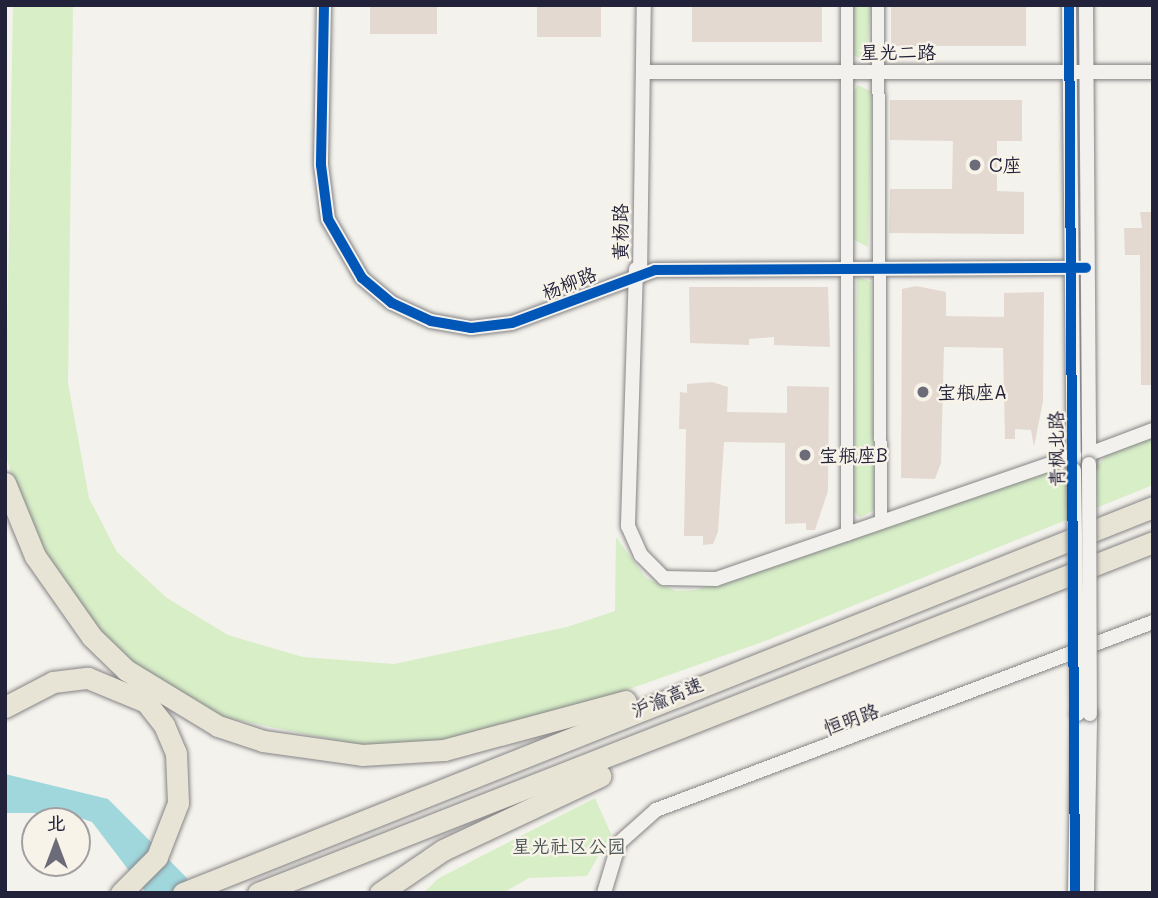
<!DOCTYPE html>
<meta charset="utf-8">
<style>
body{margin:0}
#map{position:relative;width:1158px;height:898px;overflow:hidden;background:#f4f2ec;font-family:Mali,"LXGW WenKai TC",sans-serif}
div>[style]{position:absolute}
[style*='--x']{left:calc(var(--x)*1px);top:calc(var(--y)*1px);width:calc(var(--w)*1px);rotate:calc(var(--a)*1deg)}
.green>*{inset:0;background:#d7eec7}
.water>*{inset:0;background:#a0d7dd}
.building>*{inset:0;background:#e3d9d1;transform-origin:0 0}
.roads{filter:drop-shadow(0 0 2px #858486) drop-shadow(0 0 2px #858486)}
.minor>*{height:12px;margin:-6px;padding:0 6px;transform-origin:6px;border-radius:6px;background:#f2f1ed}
.tertiary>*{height:14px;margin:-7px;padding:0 7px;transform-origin:7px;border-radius:7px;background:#f2f1ed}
.motorway>*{height:21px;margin:-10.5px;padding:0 10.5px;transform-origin:10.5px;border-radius:10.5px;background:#e8e4d5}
.bridges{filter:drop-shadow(0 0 2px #858486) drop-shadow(0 0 2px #858486)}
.tertiary-bridge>*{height:14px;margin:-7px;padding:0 7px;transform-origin:7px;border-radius:7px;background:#f2f1ed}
.cycleway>*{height:10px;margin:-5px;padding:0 5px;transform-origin:5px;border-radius:5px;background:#0057b8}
.dots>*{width:19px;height:19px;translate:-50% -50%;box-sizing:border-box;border:4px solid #f7f3e8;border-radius:50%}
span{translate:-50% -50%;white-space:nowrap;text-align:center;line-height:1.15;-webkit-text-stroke:5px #f7f3e8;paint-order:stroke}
.street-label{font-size:19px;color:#22223b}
.poi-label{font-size:19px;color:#22223b}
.left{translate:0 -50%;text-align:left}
.park-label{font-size:19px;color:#495456}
.frame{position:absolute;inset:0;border:7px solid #22223b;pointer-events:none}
.north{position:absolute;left:21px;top:807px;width:70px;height:70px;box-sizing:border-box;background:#f7f3e8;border:2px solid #a29fa3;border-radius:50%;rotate:0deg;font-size:19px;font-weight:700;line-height:28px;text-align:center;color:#22223b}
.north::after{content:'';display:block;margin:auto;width:24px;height:32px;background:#6c6b79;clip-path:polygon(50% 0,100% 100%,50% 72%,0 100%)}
</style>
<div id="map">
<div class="green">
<i style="clip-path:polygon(13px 5px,73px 5px,68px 383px,89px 498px,117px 552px,167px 598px,228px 635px,303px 657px,394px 664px,567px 627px,615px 611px,616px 537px,646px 578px,676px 591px,696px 590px,1056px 467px,1066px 474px,1099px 465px,1105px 456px,1153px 437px,1153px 485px,768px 640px,584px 705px,444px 741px,364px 746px,217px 716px,130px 663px,61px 588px,20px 504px,5px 453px)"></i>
<i style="clip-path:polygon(852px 5px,871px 5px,866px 62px,852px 54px)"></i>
<i style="clip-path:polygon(858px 85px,872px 92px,868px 247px,852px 239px,853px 92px)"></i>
<i style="clip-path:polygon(857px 276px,871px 282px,874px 510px,859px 518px,854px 510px)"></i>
<i style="clip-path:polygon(595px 798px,611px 834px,587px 876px,529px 878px,503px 893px,423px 893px,439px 878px)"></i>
</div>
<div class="water">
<i style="clip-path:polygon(5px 774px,108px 799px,187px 878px,192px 893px,146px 893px,92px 822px,66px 813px,5px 813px)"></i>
</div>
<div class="building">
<i style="left:370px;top:5px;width:67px;height:29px"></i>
<i style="left:537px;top:5px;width:64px;height:32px"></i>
<i style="left:692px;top:5px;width:130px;height:37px"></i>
<i style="left:891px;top:5px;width:135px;height:41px"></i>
<i style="clip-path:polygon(890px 100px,1022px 100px,1022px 141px,997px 141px,997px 191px,1024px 192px,1024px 234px,889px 233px,890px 189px,952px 189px,953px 141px,890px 140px)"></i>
<i style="clip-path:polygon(1140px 212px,1153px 212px,1153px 385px,1141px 385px,1140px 255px,1125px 255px,1124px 228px,1142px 228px)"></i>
<i style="clip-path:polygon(916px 286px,946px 292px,946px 316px,1004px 317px,1004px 293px,1044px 292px,1043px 401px,1034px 447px,1031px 430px,1015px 429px,1015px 439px,1005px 439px,1003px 348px,944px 347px,941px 463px,935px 479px,901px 478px,902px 289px)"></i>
<i style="clip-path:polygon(689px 287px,828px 287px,830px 347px,774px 345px,774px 337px,749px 339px,749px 345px,690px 343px)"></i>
<i style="clip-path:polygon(712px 382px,728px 387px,727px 412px,787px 413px,787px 386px,829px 387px,828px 491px,815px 530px,806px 530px,806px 523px,785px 524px,785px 443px,724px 442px,718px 532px,713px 544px,703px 545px,703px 536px,684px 536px,686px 429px,679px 429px,680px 392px,687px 393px,687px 384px)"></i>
</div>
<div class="roads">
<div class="minor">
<i style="--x:847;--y:5;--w:530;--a:90"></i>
<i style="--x:878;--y:5;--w:518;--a:89.67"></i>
</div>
<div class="tertiary">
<i style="--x:324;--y:5;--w:160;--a:91.1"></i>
<i style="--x:321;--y:165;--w:54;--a:82.6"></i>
<i style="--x:328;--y:219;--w:68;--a:60"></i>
<i style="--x:362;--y:278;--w:39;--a:40"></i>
<i style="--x:392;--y:303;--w:43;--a:24.8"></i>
<i style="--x:431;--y:321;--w:41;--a:9.9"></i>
<i style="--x:471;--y:328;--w:41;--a:-7"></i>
<i style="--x:512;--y:323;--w:153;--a:-20.3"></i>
<i style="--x:655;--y:270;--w:431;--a:-0.3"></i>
<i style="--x:1069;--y:5;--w:457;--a:89.4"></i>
<i style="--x:1086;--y:5;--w:459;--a:89.6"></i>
<i style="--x:643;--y:72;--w:510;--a:0"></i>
<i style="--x:636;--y:269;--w:257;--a:91.8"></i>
<i style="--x:628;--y:526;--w:32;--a:66"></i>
<i style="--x:641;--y:555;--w:33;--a:45"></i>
<i style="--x:664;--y:578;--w:52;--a:1.1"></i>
<i style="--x:716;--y:579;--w:379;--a:-19"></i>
<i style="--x:640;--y:276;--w:271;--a:-89.2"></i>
<i style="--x:1089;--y:454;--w:68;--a:-20.6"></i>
<i style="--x:604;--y:893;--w:52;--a:-73.3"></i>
<i style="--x:619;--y:843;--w:50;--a:-41.7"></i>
<i style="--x:656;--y:810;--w:531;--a:-20.72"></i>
<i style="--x:1075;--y:893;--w:179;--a:-89"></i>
<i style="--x:1087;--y:893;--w:179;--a:-89"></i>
</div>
<div class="motorway">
<i style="--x:5;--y:483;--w:79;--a:67.7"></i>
<i style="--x:35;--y:556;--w:99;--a:54.9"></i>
<i style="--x:92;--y:637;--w:47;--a:44.1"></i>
<i style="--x:126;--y:670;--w:108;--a:31.3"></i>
<i style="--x:218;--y:726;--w:47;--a:18.4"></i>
<i style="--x:263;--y:741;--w:100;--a:8"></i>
<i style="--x:362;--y:755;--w:82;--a:-3.5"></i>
<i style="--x:444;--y:750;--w:188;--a:-15.1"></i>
<i style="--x:5;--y:707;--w:54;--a:-27.5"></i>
<i style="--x:53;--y:682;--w:35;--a:-7"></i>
<i style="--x:88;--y:678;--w:63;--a:22.5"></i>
<i style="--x:146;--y:702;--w:29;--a:52"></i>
<i style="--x:164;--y:725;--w:30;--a:67"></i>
<i style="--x:176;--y:753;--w:50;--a:87.7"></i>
<i style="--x:178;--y:803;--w:58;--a:111.3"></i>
<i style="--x:157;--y:857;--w:51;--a:135"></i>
<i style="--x:183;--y:893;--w:1044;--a:-21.7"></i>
<i style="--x:258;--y:893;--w:961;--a:-21.41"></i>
<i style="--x:380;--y:893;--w:76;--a:-34.3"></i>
<i style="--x:443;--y:850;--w:174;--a:-25.2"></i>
</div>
</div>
<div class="bridges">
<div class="tertiary-bridge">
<i style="--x:1089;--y:464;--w:250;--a:89.8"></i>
<i style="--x:1074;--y:470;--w:244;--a:89.1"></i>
</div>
</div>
<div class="cycleway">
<i style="--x:324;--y:5;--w:160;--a:91.1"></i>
<i style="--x:321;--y:165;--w:54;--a:82.6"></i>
<i style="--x:328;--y:219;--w:68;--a:60"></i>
<i style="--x:362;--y:278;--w:39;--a:40"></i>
<i style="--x:392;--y:303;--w:43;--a:24.8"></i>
<i style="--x:431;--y:321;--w:41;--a:9.9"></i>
<i style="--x:471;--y:328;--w:41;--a:-7"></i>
<i style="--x:512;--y:323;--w:153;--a:-20.3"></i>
<i style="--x:655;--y:270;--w:431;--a:-0.3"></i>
<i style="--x:1069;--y:5;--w:888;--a:89.61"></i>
</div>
<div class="dots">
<i style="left:975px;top:165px;background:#6c6b79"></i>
<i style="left:923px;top:392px;background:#6c6b79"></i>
<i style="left:805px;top:455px;background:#6c6b79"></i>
</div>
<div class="street-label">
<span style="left:898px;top:52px">星光二路</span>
<span style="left:620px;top:232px;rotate:-90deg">黄杨路</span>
<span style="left:569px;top:283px;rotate:-22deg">杨柳路</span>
<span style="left:1056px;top:449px;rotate:-91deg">青枫北路</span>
<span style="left:667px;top:697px;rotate:-22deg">沪渝高速</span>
<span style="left:851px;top:719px;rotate:-20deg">恒明路</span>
</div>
<div class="poi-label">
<span class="left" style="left:989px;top:165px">C座</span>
<span class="left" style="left:937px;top:392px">宝瓶座A</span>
<span class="left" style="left:819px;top:455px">宝瓶座B</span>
</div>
<div class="park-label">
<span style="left:569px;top:846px">星光社区公园</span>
</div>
<div class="frame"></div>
<div class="north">北</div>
</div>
